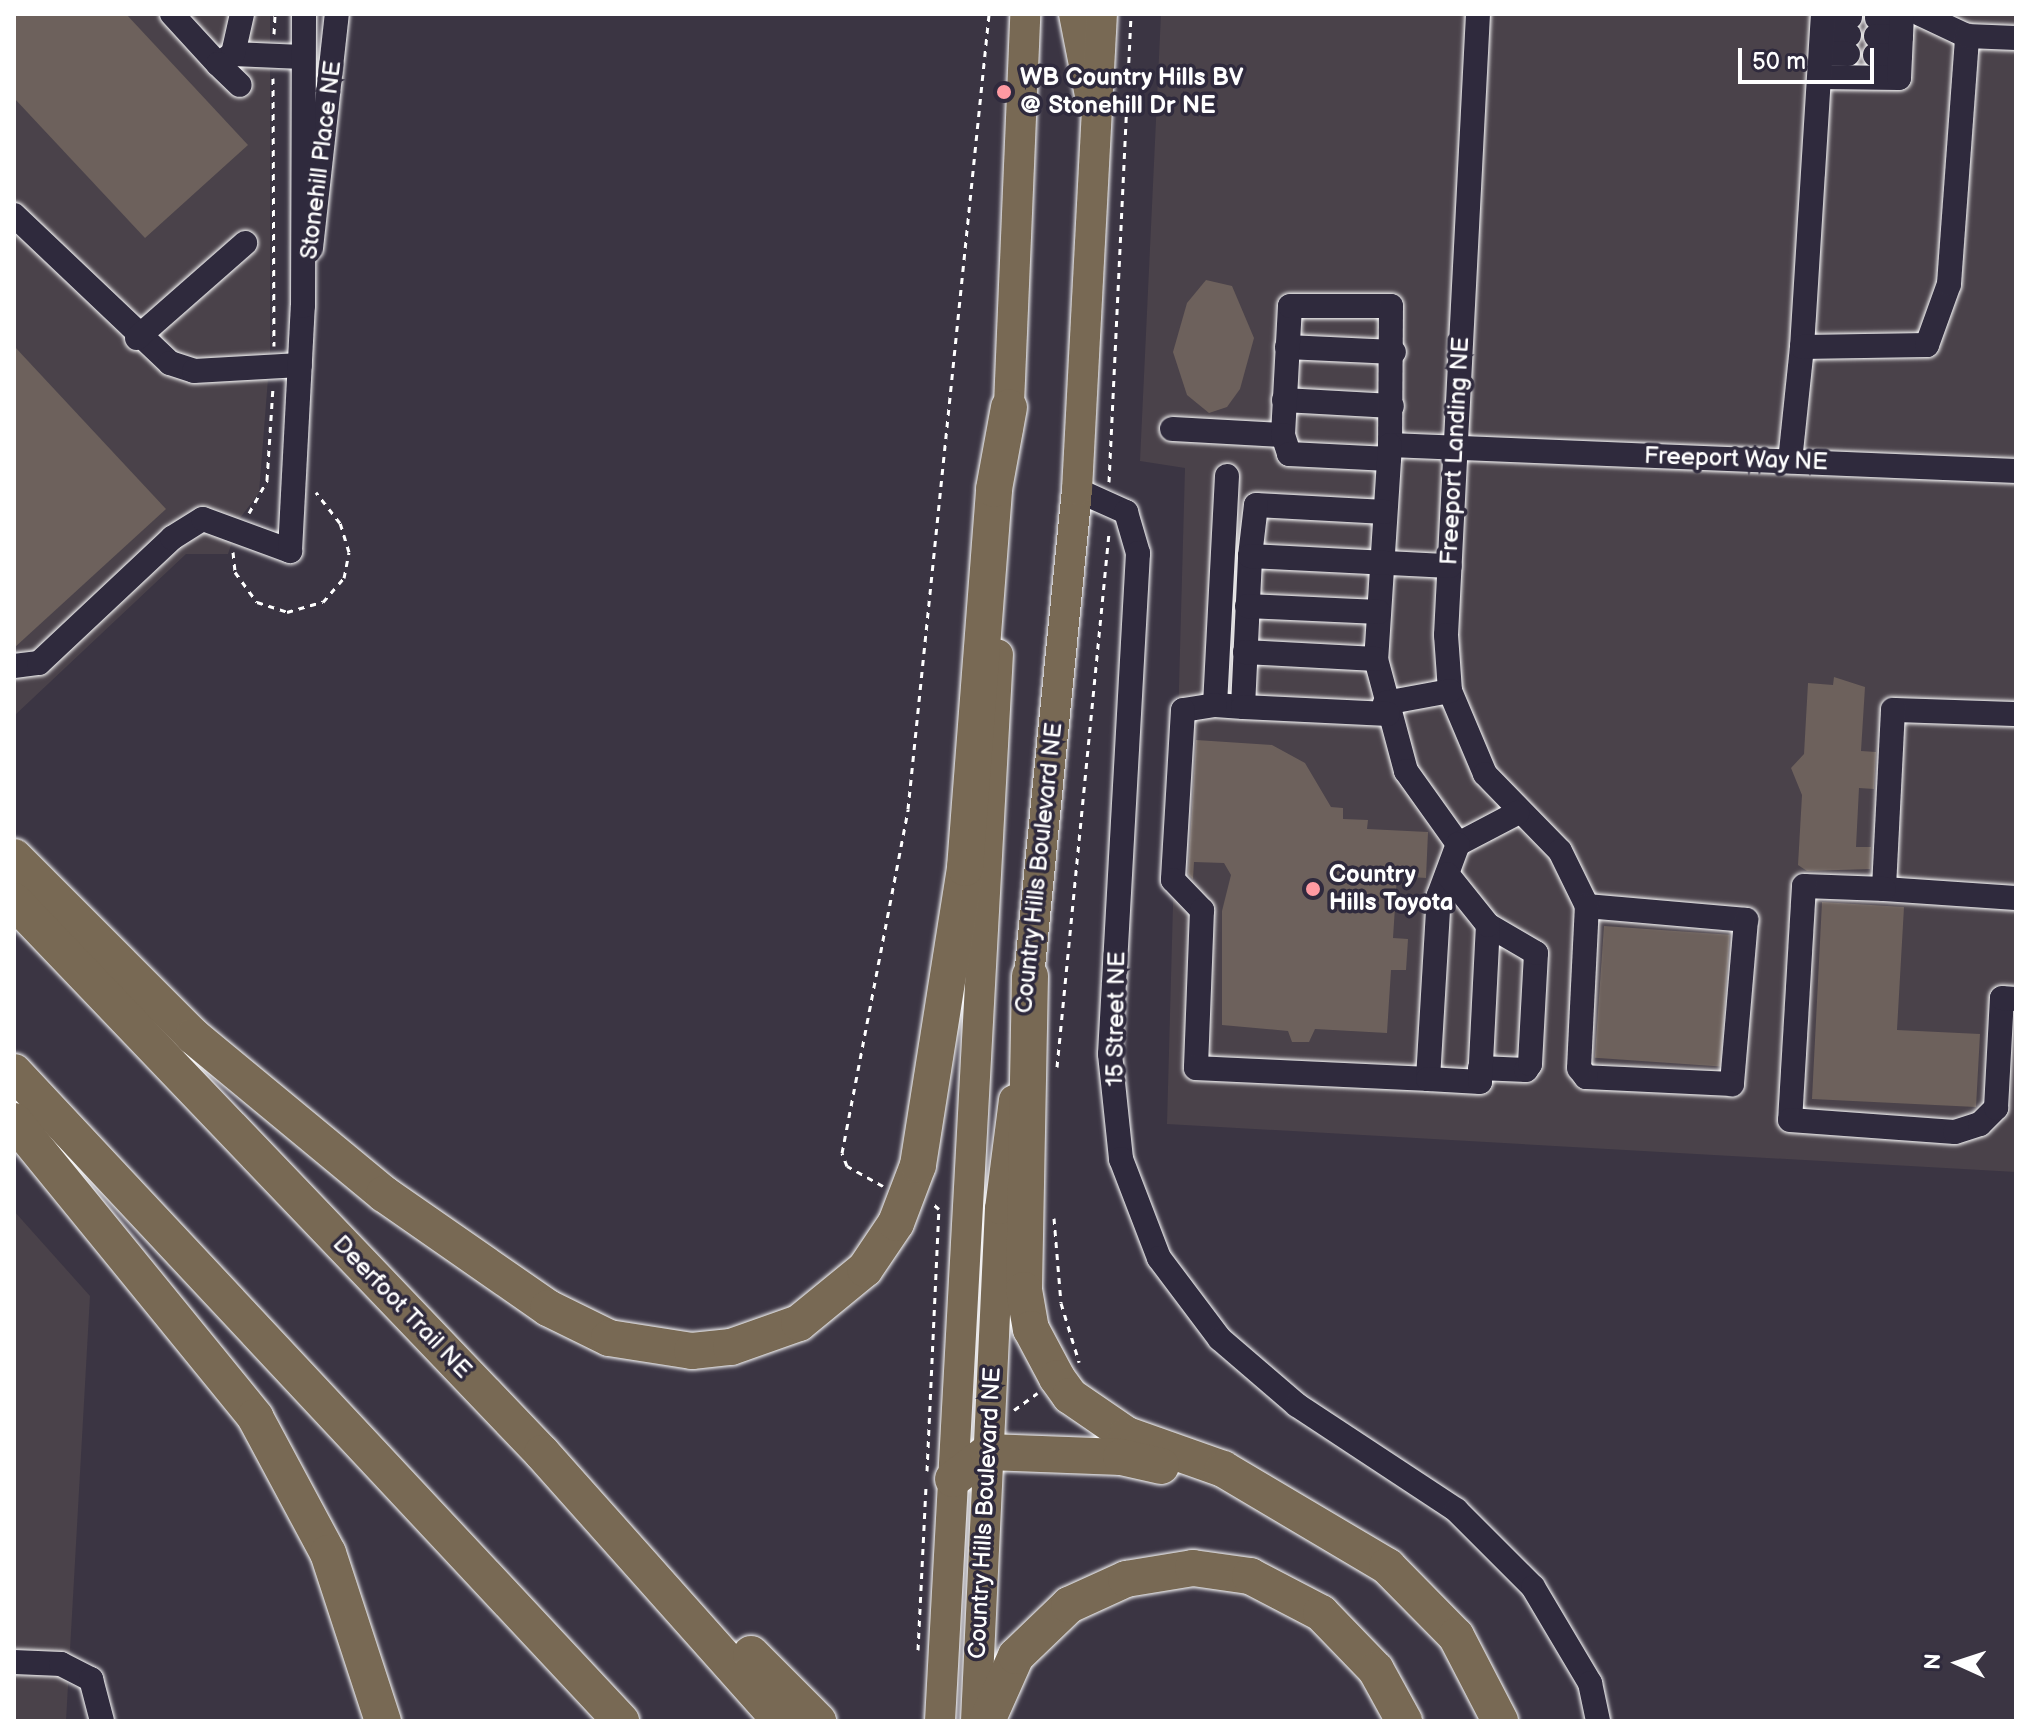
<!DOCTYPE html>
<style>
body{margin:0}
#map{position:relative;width:2030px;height:1735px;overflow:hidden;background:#3b3543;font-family:"Balsamiq Sans",sans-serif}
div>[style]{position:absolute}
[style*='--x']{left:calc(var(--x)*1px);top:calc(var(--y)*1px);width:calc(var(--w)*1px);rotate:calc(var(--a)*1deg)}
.built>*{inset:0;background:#4a424a}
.building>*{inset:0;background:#6d615c;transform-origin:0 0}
.path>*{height:3px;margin-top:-1.5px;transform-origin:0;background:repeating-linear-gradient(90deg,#fff 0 6px,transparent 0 12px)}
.roads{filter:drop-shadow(0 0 2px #fff) drop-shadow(0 0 2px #fff)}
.minor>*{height:24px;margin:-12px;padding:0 12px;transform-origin:12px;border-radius:12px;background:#2f2a3d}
.major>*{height:30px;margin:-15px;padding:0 15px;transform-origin:15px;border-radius:15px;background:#786954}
.highway>*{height:36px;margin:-18px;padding:0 18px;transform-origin:18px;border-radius:18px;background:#786954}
.dots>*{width:22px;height:22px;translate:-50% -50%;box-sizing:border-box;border:4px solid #2f2a3d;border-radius:50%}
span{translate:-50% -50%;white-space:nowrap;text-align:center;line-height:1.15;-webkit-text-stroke:7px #2f2a3d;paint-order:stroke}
.poi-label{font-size:24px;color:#fff;font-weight:700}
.left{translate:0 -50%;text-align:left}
.street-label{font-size:24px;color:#fff}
.frame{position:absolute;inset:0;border:16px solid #fff;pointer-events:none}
.north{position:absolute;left:1918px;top:1623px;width:80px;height:80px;-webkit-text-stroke:6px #2f2a3d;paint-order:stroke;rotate:273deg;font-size:22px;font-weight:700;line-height:32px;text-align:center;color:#fff}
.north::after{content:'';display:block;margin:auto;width:28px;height:36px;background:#fff;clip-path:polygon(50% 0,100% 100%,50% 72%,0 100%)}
.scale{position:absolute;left:1738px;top:48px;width:136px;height:36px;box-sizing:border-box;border:4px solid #fff;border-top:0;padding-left:10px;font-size:24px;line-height:28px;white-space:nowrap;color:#fff;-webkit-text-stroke:6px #2f2a3d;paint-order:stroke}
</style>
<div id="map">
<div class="built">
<i style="clip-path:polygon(14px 14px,270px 14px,270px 353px,259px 493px,240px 518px,228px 554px,186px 554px,14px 716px)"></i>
<i style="clip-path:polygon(1161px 14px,2016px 14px,2016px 1172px,1167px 1124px,1185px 468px,1140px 461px)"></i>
<i style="clip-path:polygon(14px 1211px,90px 1296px,66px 1721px,14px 1721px)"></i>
</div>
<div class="building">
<i style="clip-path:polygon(14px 14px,126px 14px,248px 145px,145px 238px,14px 98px)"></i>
<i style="clip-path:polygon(1206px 280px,1232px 286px,1254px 338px,1240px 389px,1227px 407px,1209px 413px,1187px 395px,1173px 352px,1187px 303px)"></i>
<i style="clip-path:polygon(14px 346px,166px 509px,14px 648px)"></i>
<i style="clip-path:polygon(1834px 677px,1865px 687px,1861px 751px,1876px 752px,1874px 789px,1859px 788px,1856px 847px,1871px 847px,1870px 869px,1807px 871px,1798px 865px,1802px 795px,1791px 768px,1804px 754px,1808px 683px,1833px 685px)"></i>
<i style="clip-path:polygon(1196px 740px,1272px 745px,1305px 763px,1331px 807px,1343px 808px,1343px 819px,1368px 820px,1367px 829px,1428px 832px,1426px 878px,1397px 876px,1393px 938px,1408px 939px,1406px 970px,1391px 970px,1387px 1033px,1315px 1029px,1309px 1042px,1292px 1042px,1288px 1031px,1222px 1025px,1222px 911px,1231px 875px,1224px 863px,1194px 862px,1193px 879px,1188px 874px)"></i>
<i style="clip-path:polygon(1822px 902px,1904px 907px,1897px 1030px,1980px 1034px,1976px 1107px,1812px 1099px)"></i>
<i style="left:1604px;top:926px;width:126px;height:132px;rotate:4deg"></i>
</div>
<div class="path">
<i style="--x:274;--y:34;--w:20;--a:-87"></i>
<i style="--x:273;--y:78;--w:268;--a:89.8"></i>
<i style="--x:1109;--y:482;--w:469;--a:-87.3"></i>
<i style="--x:249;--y:513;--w:38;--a:-61"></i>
<i style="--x:267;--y:480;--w:94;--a:-86.3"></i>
<i style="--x:233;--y:552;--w:20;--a:84"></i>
<i style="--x:235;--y:572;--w:37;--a:54"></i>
<i style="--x:257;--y:602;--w:32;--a:18"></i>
<i style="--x:287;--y:612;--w:37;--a:-16"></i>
<i style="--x:323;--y:602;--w:32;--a:-49"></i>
<i style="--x:344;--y:578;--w:26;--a:-79"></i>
<i style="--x:349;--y:552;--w:30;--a:-107"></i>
<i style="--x:340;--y:523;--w:39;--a:-128"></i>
<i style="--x:1057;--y:1067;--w:537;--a:-84.44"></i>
<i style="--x:883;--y:1186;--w:41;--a:-150.9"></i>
<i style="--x:847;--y:1166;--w:14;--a:-111"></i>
<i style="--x:842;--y:1153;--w:350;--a:-79.1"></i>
<i style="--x:908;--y:809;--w:799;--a:-84.18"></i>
<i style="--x:1054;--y:1218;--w:85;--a:85.3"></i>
<i style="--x:1061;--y:1303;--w:62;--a:73"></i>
<i style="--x:1014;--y:1410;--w:29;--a:-36"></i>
<i style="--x:927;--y:1471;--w:262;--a:-87.4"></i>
<i style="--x:939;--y:1209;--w:11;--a:-139"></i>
<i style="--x:918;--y:1650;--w:164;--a:-87.2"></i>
</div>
<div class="roads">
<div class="minor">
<i style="--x:172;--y:14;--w:68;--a:47.4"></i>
<i style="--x:218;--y:64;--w:18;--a:-34"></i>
<i style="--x:233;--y:54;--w:69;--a:2.5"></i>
<i style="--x:1478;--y:14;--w:622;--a:92.95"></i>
<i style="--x:1446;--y:635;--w:56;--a:85.9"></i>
<i style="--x:1450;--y:691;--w:90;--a:67.1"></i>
<i style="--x:1485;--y:774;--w:107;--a:45.8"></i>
<i style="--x:1560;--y:851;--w:61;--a:63.9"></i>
<i style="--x:1587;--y:906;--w:160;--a:5"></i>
<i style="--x:1746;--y:920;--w:165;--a:94.9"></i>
<i style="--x:1732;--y:1084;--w:146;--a:-177.3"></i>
<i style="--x:1586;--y:1077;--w:11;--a:-128"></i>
<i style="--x:1579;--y:1068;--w:162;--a:-87.2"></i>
<i style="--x:1920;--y:14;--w:52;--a:25.1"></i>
<i style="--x:1823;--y:17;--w:27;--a:0"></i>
<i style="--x:1877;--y:18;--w:25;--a:0"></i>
<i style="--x:1822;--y:35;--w:27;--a:0"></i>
<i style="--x:1876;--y:36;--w:25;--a:2"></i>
<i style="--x:1821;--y:53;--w:27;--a:2"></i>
<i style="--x:233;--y:54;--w:41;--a:-77.3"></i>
<i style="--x:1875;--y:55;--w:25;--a:2"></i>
<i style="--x:218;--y:64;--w:30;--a:44"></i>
<i style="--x:1820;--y:77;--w:79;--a:0.7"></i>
<i style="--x:1899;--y:78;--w:64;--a:-87.3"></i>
<i style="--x:14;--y:215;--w:215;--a:43.5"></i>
<i style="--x:170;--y:363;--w:25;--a:18"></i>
<i style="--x:194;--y:371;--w:106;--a:-3.2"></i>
<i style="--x:311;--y:248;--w:235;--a:-83.7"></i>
<i style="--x:137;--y:338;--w:144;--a:-41.3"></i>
<i style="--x:1287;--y:347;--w:107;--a:2.7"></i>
<i style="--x:1802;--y:347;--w:334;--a:-86.4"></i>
<i style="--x:1284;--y:400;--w:108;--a:3.2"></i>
<i style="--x:1172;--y:429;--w:111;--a:3.1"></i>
<i style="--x:1283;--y:435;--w:129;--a:-86.9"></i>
<i style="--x:1290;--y:306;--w:101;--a:0"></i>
<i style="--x:1391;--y:306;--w:139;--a:90.4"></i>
<i style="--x:1390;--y:445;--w:627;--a:2.38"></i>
<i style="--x:1283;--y:435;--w:20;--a:72"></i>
<i style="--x:1289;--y:454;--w:100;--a:2.9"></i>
<i style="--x:1390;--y:445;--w:214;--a:93.7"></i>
<i style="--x:1376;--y:659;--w:116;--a:75"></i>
<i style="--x:1406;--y:771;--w:90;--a:54.5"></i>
<i style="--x:1458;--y:844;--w:67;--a:-27.7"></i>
<i style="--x:1790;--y:461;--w:115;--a:-84"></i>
<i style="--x:1802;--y:347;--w:125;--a:-0.9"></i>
<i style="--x:1927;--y:345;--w:65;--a:-70.2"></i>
<i style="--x:1949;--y:284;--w:249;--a:-85.8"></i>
<i style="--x:1967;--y:36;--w:49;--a:2.3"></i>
<i style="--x:1227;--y:476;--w:229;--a:93"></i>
<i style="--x:1215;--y:705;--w:28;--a:4"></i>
<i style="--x:1243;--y:707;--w:151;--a:-87.3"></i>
<i style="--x:1077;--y:490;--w:54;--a:24.2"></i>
<i style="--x:1126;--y:512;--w:43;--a:73.7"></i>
<i style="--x:1138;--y:553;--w:502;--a:93.2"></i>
<i style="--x:1110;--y:1054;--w:106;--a:84"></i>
<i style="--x:1121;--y:1159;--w:106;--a:69"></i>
<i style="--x:1159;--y:1258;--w:101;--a:53"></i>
<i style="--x:1220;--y:1339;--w:101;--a:40.6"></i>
<i style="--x:1297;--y:1405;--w:191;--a:33.4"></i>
<i style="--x:1456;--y:1510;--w:109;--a:45"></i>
<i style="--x:1533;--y:1587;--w:112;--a:59.3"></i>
<i style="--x:1590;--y:1683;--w:39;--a:78"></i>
<i style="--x:1385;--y:512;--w:129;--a:-176.9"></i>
<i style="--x:1256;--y:505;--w:51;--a:96.7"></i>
<i style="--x:1250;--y:556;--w:200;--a:2.9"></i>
<i style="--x:1247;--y:606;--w:132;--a:2.6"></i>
<i style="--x:1245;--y:652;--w:131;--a:3.1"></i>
<i style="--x:14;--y:666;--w:25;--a:-7"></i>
<i style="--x:39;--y:663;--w:183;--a:-43.2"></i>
<i style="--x:172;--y:538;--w:36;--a:-32"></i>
<i style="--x:203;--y:519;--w:93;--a:20.2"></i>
<i style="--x:290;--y:551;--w:245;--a:-87"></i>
<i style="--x:303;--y:306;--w:292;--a:-89.8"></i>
<i style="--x:1385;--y:703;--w:66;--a:-10.5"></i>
<i style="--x:1215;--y:705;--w:32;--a:171"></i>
<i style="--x:1183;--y:710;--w:170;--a:93.4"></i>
<i style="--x:1173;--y:880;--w:42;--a:46"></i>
<i style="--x:1202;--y:910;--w:158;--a:92.2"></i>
<i style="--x:1196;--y:1068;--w:232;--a:2.7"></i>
<i style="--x:1428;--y:1079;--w:184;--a:-86.6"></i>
<i style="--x:1439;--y:895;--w:54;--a:-69.6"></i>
<i style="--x:1243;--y:707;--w:145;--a:2.8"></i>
<i style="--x:2016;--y:714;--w:123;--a:-178.1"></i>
<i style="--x:1893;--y:710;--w:179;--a:92.9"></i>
<i style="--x:1884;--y:889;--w:132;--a:3.9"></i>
<i style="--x:1884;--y:889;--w:80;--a:-177.9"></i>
<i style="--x:1804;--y:886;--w:234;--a:93.4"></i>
<i style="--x:1790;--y:1120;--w:165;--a:4.2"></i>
<i style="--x:1955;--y:1132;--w:26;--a:-18"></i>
<i style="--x:1980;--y:1124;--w:23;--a:-45"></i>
<i style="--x:1996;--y:1108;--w:110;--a:-86.9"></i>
<i style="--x:2002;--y:998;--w:14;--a:4"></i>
<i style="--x:1480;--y:1068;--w:46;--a:2.5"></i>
<i style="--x:1526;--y:1070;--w:7;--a:-56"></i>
<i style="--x:1530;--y:1064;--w:111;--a:-86.9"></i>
<i style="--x:1536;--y:953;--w:56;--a:-149.7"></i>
<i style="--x:1428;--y:1079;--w:52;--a:3.3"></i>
<i style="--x:1480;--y:1082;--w:157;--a:-87.1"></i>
<i style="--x:1488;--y:925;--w:65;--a:-128.8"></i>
<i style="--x:14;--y:1662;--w:47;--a:2.4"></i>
<i style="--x:61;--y:1664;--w:34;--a:27"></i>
<i style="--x:91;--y:1679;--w:43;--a:75.3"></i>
</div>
<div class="major">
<i style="--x:1074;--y:14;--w:89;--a:78.9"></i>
<i style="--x:1008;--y:428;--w:414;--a:-87.6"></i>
<i style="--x:1027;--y:997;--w:509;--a:-84.37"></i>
<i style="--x:1077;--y:490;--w:477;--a:-87"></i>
<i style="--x:940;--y:1721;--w:1068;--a:-86.89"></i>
<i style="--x:976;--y:1721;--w:513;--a:-87.32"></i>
<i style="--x:1000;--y:1209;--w:110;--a:-82.7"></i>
</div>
<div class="highway">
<i style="--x:14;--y:857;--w:253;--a:45"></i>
<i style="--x:193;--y:1036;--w:248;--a:39.6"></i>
<i style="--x:384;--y:1194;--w:200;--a:34.8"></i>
<i style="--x:548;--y:1308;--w:68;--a:26.2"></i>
<i style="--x:609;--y:1338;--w:84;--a:8.9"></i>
<i style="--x:692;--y:1351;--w:39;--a:-6"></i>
<i style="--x:731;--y:1347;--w:72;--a:-19.4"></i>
<i style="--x:799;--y:1323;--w:85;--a:-39.3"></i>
<i style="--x:865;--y:1269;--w:55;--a:-56"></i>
<i style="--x:896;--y:1223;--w:62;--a:-69.2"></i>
<i style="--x:918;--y:1165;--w:301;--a:-81"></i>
<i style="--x:965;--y:868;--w:380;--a:-85.6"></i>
<i style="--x:994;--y:489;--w:83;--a:-79.6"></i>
<i style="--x:14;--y:901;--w:764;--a:46.27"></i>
<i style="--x:542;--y:1453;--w:359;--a:48.3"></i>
<i style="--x:1030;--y:976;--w:314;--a:91.1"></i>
<i style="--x:1024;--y:1290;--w:40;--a:80"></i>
<i style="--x:1031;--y:1329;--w:55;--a:62"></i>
<i style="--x:1057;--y:1378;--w:22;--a:54"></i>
<i style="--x:1070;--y:1396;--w:69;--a:34.4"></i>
<i style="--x:1127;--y:1435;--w:102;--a:19.5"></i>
<i style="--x:1223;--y:1469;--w:191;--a:30.6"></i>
<i style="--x:1387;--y:1566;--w:98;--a:45.4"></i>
<i style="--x:1456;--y:1636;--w:96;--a:62.6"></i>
<i style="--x:14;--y:1072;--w:889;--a:46.92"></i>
<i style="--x:14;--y:1121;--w:382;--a:50.8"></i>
<i style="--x:255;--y:1417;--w:154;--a:61.8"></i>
<i style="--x:328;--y:1553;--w:177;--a:71.9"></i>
<i style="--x:953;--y:1479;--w:44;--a:-37.6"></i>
<i style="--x:988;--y:1452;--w:133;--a:2.2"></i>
<i style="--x:1121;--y:1457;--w:41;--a:12.7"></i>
<i style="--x:751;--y:1654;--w:95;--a:45"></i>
<i style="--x:987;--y:1721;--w:71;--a:-66"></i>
<i style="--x:1016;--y:1656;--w:74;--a:-43.9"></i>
<i style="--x:1069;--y:1605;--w:63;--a:-24.5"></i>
<i style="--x:1126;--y:1579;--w:68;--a:-9.3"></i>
<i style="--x:1193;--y:1568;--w:58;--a:8"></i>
<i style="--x:1250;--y:1576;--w:80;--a:27.5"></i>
<i style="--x:1321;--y:1613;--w:79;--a:46"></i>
<i style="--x:1376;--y:1670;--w:58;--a:61.2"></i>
</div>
</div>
<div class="dots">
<i style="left:1004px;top:92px;background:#ff9aa2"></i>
<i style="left:1313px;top:889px;background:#ff9aa2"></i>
</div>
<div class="poi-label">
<span class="left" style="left:1020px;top:92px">WB Country Hills BV<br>@ Stonehill Dr NE</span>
<span class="left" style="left:1329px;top:889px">Country<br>Hills Toyota</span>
</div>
<div class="street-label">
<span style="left:321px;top:160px;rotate:-83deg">Stonehill Place NE</span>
<span style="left:1455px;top:451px;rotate:-87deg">Freeport Landing NE</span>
<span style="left:1736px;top:459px;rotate:2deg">Freeport Way NE</span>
<span style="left:1039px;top:868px;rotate:-84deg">Country Hills Boulevard NE</span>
<span style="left:1116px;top:1019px;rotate:-89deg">15 Street NE</span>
<span style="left:402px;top:1307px;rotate:46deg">Deerfoot Trail NE</span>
<span style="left:985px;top:1513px;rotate:-87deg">Country Hills Boulevard NE</span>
</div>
<div class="frame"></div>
<div class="north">N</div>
<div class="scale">50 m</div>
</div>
